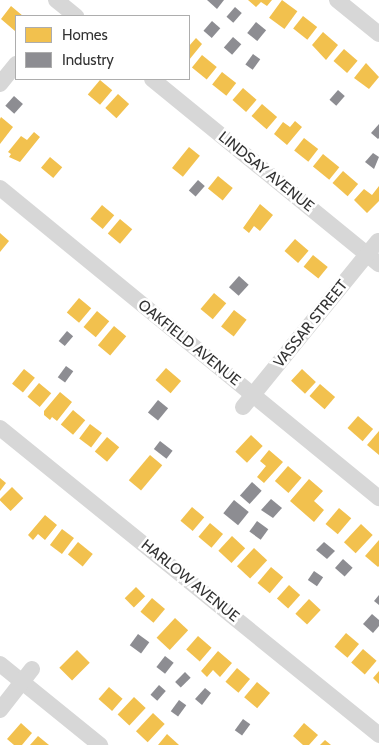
<!DOCTYPE html>
<style>
body{margin:0}
#map{position:relative;width:379px;height:745px;overflow:hidden;background:#fff;font-family:Cabin,sans-serif}
div>[style]{position:absolute}
[style*='--x']{left:calc(var(--x)*1px);top:calc(var(--y)*1px);width:calc(var(--w)*1px);rotate:calc(var(--a)*1deg)}
.homes>*{inset:0;background:#f2c14e;transform-origin:0 0}
.industry>*{inset:0;background:#8d8d92;transform-origin:0 0}
.minor>*{height:16px;margin:-8px;padding:0 8px;transform-origin:8px;border-radius:8px;background:#d7d7d7}
span{translate:-50% -50%;white-space:nowrap;text-align:center;line-height:1.15;-webkit-text-stroke:5px #fff;paint-order:stroke}
.street-label{font-size:15px;color:#333}
.legend{position:absolute;left:15px;top:15px;width:175px;height:65px;box-sizing:border-box;background:#fff;border:1px solid #adadad;margin:0;padding:6px 9px;list-style:none;font-size:15px;color:#333}
.legend li{display:flex;align-items:center;gap:10px;height:25px}
.legend b{width:25px;border:1px solid #adadad}
</style>
<div id="map">
<div class="homes">
<i style="clip-path:polygon(248px 0,272px 0,267px 6px,261px 2px,256px 7px)"></i>
<i style="left:282px;top:0;width:19px;height:22px;rotate:36deg"></i>
<i style="clip-path:polygon(11px 6px,23px 16px,16px 16px,15px 31px,1px 19px)"></i>
<i style="left:303px;top:16px;width:18px;height:16px;rotate:38deg"></i>
<i style="clip-path:polygon(323px 32px,338px 45px,326px 60px,312px 45px)"></i>
<i style="clip-path:polygon(196px 38px,202px 44px,189px 60px,189px 46px)"></i>
<i style="left:344px;top:49px;width:18px;height:16px;rotate:41deg"></i>
<i style="left:202px;top:55px;width:19px;height:16px;rotate:39deg"></i>
<i style="clip-path:polygon(366px 63px,379px 77px,369px 89px,354px 78px)"></i>
<i style="left:222px;top:72px;width:18px;height:16px;rotate:38deg"></i>
<i style="left:100px;top:80px;width:16px;height:19px;rotate:40deg"></i>
<i style="left:243px;top:88px;width:18px;height:16px;rotate:41deg"></i>
<i style="left:118px;top:94px;width:15px;height:19px;rotate:42deg"></i>
<i style="left:262px;top:104px;width:20px;height:16px;rotate:41deg"></i>
<i style="clip-path:polygon(1px 117px,13px 127px,0 144px,0 119px)"></i>
<i style="clip-path:polygon(295px 121px,302px 127px,287px 145px,274px 134px,283px 122px,290px 127px)"></i>
<i style="clip-path:polygon(34px 132px,40px 137px,20px 162px,9px 157px,11px 154px,8px 152px,21px 136px,27px 140px)"></i>
<i style="left:304px;top:138px;width:18px;height:16px;rotate:38deg"></i>
<i style="left:189px;top:147px;width:14px;height:27px;rotate:39deg"></i>
<i style="left:323px;top:154px;width:21px;height:16px;rotate:39deg"></i>
<i style="left:50px;top:157px;width:16px;height:14px;rotate:40deg"></i>
<i style="left:343px;top:171px;width:20px;height:16px;rotate:41deg"></i>
<i style="left:218px;top:176px;width:19px;height:16px;rotate:39deg"></i>
<i style="clip-path:polygon(379px 186px,379px 201px,367px 213px,354px 200px,364px 189px,372px 195px)"></i>
<i style="clip-path:polygon(260px 204px,273px 215px,260px 231px,254px 226px,249px 233px,243px 228px)"></i>
<i style="left:102px;top:205px;width:16px;height:18px;rotate:40deg"></i>
<i style="left:120px;top:219px;width:16px;height:19px;rotate:40deg"></i>
<i style="clip-path:polygon(0 233px,9px 241px,0 252px)"></i>
<i style="left:295px;top:239px;width:18px;height:16px;rotate:41deg"></i>
<i style="left:313px;top:255px;width:19px;height:15px;rotate:39deg"></i>
<i style="left:214px;top:293px;width:16px;height:21px;rotate:40deg"></i>
<i style="left:79px;top:298px;width:16px;height:19px;rotate:40deg"></i>
<i style="left:234px;top:310px;width:16px;height:21px;rotate:38deg"></i>
<i style="left:97px;top:311px;width:16px;height:21px;rotate:40deg"></i>
<i style="left:114px;top:326px;width:16px;height:25px;rotate:40deg"></i>
<i style="left:166px;top:368px;width:20px;height:16px;rotate:41deg"></i>
<i style="left:24px;top:369px;width:14px;height:19px;rotate:39deg"></i>
<i style="left:302px;top:369px;width:19px;height:16px;rotate:43deg"></i>
<i style="left:39px;top:383px;width:16px;height:18px;rotate:40deg"></i>
<i style="left:320px;top:384px;width:20px;height:16px;rotate:41deg"></i>
<i style="clip-path:polygon(60px 392px,72px 402px,57px 421px,52px 417px,50px 420px,44px 415px,44px 411px)"></i>
<i style="left:73px;top:410px;width:16px;height:19px;rotate:40deg"></i>
<i style="left:358px;top:416px;width:20px;height:16px;rotate:41deg"></i>
<i style="left:90px;top:424px;width:15px;height:18px;rotate:37deg"></i>
<i style="clip-path:polygon(379px 431px,379px 455px,367px 445px)"></i>
<i style="left:251px;top:435px;width:16px;height:23px;rotate:43deg"></i>
<i style="left:107px;top:437px;width:16px;height:19px;rotate:40deg"></i>
<i style="clip-path:polygon(269px 450px,283px 462px,264px 483px,257px 477px,266px 466px,260px 461px)"></i>
<i style="left:150px;top:455px;width:16px;height:33px;rotate:40deg"></i>
<i style="left:288px;top:466px;width:18px;height:20px;rotate:41deg"></i>
<i style="clip-path:polygon(0 478px,6px 483px,0 491px)"></i>
<i style="clip-path:polygon(309px 479px,323px 491px,314px 501px,324px 510px,314px 522px,290px 501px)"></i>
<i style="left:12px;top:487px;width:16px;height:18px;rotate:45deg"></i>
<i style="left:192px;top:507px;width:16px;height:18px;rotate:40deg"></i>
<i style="left:339px;top:508px;width:16px;height:21px;rotate:40deg"></i>
<i style="clip-path:polygon(45px 515px,57px 525px,45px 540px,38px 534px,33px 540px,28px 535px)"></i>
<i style="left:210px;top:523px;width:17px;height:18px;rotate:40deg"></i>
<i style="left:361px;top:524px;width:16px;height:25px;rotate:43deg"></i>
<i style="left:62px;top:529px;width:15px;height:20px;rotate:37deg"></i>
<i style="left:232px;top:536px;width:18px;height:20px;rotate:43deg"></i>
<i style="clip-path:polygon(379px 540px,379px 566px,378px 567px,365px 556px)"></i>
<i style="left:78px;top:542px;width:19px;height:16px;rotate:39deg"></i>
<i style="left:254px;top:548px;width:18px;height:25px;rotate:43deg"></i>
<i style="left:271px;top:567px;width:16px;height:21px;rotate:40deg"></i>
<i style="left:289px;top:585px;width:15px;height:18px;rotate:42deg"></i>
<i style="left:136px;top:587px;width:13px;height:16px;rotate:45deg"></i>
<i style="left:152px;top:598px;width:17px;height:18px;rotate:40deg"></i>
<i style="left:309px;top:599px;width:16px;height:20px;rotate:43deg"></i>
<i style="left:175px;top:618px;width:18px;height:27px;rotate:43deg"></i>
<i style="left:346px;top:633px;width:17px;height:18px;rotate:40deg"></i>
<i style="left:198px;top:636px;width:18px;height:18px;rotate:41deg"></i>
<i style="left:363px;top:649px;width:18px;height:18px;rotate:41deg"></i>
<i style="left:77px;top:650px;width:18px;height:25px;rotate:45deg"></i>
<i style="clip-path:polygon(218px 651px,232px 663px,220px 677px,213px 670px,207px 677px,201px 671px)"></i>
<i style="left:237px;top:668px;width:17px;height:18px;rotate:40deg"></i>
<i style="clip-path:polygon(379px 671px,379px 684px,373px 678px)"></i>
<i style="left:257px;top:682px;width:17px;height:20px;rotate:40deg"></i>
<i style="left:109px;top:687px;width:18px;height:16px;rotate:41deg"></i>
<i style="left:134px;top:697px;width:16px;height:24px;rotate:43deg"></i>
<i style="left:153px;top:713px;width:16px;height:25px;rotate:43deg"></i>
<i style="clip-path:polygon(21px 723px,32px 733px,22px 745px,14px 745px,7px 739px)"></i>
<i style="clip-path:polygon(304px 723px,318px 735px,309px 745px,303px 745px,293px 736px)"></i>
<i style="clip-path:polygon(167px 734px,179px 745px,158px 745px)"></i>
<i style="clip-path:polygon(38px 736px,49px 745px,30px 745px)"></i>
<i style="clip-path:polygon(325px 740px,331px 745px,320px 745px)"></i>
</div>
<div class="industry">
<i style="clip-path:polygon(207px 0,224px 0,217px 9px)"></i>
<i style="left:235px;top:7px;width:9px;height:13px;rotate:41deg"></i>
<i style="left:212px;top:21px;width:11px;height:13px;rotate:41deg"></i>
<i style="left:256px;top:22px;width:13px;height:14px;rotate:39deg"></i>
<i style="left:233px;top:37px;width:11px;height:14px;rotate:41deg"></i>
<i style="left:253px;top:54px;width:9px;height:13px;rotate:36deg"></i>
<i style="left:338px;top:90px;width:9px;height:13px;rotate:41deg"></i>
<i style="left:14px;top:96px;width:12px;height:13px;rotate:42deg"></i>
<i style="clip-path:polygon(379px 124px,379px 138px,378px 139px,371px 133px)"></i>
<i style="clip-path:polygon(373px 153px,379px 157px,374px 169px,365px 162px)"></i>
<i style="left:198px;top:180px;width:9px;height:14px;rotate:41deg"></i>
<i style="left:239px;top:276px;width:13px;height:15px;rotate:42deg"></i>
<i style="left:67px;top:331px;width:8px;height:13px;rotate:40deg"></i>
<i style="left:66px;top:366px;width:9px;height:14px;rotate:36deg"></i>
<i style="left:158px;top:400px;width:13px;height:16px;rotate:39deg"></i>
<i style="left:160px;top:441px;width:16px;height:10px;rotate:38deg"></i>
<i style="left:252px;top:482px;width:13px;height:18px;rotate:42deg"></i>
<i style="clip-path:polygon(271px 499px,282px 508px,273px 518px,261px 510px)"></i>
<i style="left:234px;top:500px;width:19px;height:17px;rotate:39deg"></i>
<i style="left:257px;top:521px;width:14px;height:13px;rotate:36deg"></i>
<i style="clip-path:polygon(324px 542px,335px 551px,327px 559px,316px 550px)"></i>
<i style="left:343px;top:559px;width:13px;height:12px;rotate:42deg"></i>
<i style="left:314px;top:571px;width:11px;height:11px;rotate:34deg"></i>
<i style="clip-path:polygon(379px 595px,379px 605px,374px 601px)"></i>
<i style="clip-path:polygon(372px 614px,379px 620px,379px 626px,373px 633px,363px 624px)"></i>
<i style="left:138px;top:634px;width:14px;height:14px;rotate:36deg"></i>
<i style="left:165px;top:656px;width:11px;height:14px;rotate:38deg"></i>
<i style="left:185px;top:672px;width:8px;height:14px;rotate:45deg"></i>
<i style="left:159px;top:685px;width:9px;height:13px;rotate:41deg"></i>
<i style="clip-path:polygon(205px 688px,211px 693px,202px 705px,195px 699px)"></i>
<i style="left:179px;top:700px;width:9px;height:14px;rotate:36deg"></i>
<i style="left:243px;top:719px;width:9px;height:14px;rotate:36deg"></i>
</div>
<div class="minor">
<i style="--x:56;--y:0;--w:26;--a:39"></i>
<i style="--x:337;--y:0;--w:54;--a:39"></i>
<i style="--x:152;--y:79;--w:293;--a:39.2"></i>
<i style="--x:0;--y:84;--w:26;--a:-51"></i>
<i style="--x:0;--y:188;--w:490;--a:39.3"></i>
<i style="--x:243;--y:407;--w:214;--a:-50.9"></i>
<i style="--x:0;--y:428;--w:488;--a:39"></i>
<i style="--x:0;--y:664;--w:129;--a:39"></i>
<i style="--x:0;--y:710;--w:52;--a:-52"></i>
</div>
<div class="street-label">
<span style="left:266px;top:172px;rotate:39deg">LINDSAY AVENUE</span>
<span style="left:311px;top:324px;rotate:-51deg">VASSAR STREET</span>
<span style="left:189px;top:343px;rotate:39deg">OAKFIELD AVENUE</span>
<span style="left:190px;top:581px;rotate:39deg">HARLOW AVENUE</span>
</div>
<ul class="legend">
<li><b style="height:14px;background:#f2c14e"></b>Homes</li>
<li><b style="height:14px;background:#8d8d92"></b>Industry</li>
</ul>
</div>
